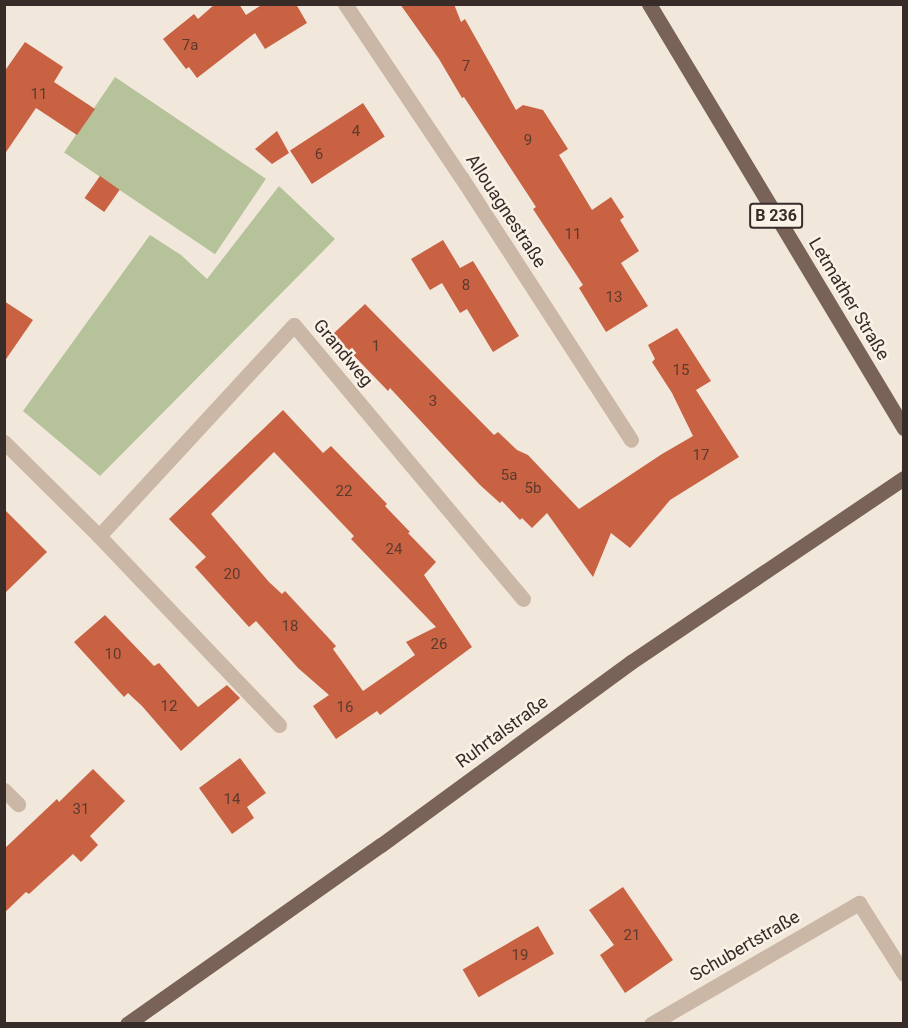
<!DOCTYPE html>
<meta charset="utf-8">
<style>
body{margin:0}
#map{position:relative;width:908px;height:1028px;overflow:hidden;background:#f2e7db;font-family:Roboto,sans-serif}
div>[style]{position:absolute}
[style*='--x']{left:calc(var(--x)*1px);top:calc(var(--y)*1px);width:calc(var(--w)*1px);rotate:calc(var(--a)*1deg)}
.green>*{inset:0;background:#b5c29a;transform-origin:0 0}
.building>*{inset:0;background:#c96242;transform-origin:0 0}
.minor>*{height:15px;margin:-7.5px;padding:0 7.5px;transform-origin:7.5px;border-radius:7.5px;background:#cbb7a6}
.major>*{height:15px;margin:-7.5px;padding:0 7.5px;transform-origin:7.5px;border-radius:7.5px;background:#796358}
span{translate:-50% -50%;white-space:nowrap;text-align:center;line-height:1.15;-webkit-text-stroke:5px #faf1e7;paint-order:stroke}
.number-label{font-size:15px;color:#5c3a2e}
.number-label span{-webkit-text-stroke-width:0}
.shield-label span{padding:2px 4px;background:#faf1e7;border:2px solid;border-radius:4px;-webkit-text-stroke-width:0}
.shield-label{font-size:16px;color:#372c27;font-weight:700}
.street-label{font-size:18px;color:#372c27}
.frame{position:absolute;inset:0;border:6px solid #372c27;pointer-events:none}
</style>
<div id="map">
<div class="green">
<i style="left:115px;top:77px;width:182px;height:91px;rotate:34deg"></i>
<i style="clip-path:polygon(279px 186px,335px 239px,100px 476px,23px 411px,150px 235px,181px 255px,207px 279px)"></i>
</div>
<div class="building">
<i style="clip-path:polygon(215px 4px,239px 4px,246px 15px,263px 4px,296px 4px,307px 23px,265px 49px,255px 33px,197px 78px,189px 67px,186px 69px,163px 39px,194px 14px,198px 19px)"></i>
<i style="clip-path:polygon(400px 4px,454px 4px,461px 22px,465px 19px,516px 110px,523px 105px,543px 110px,568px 149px,559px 155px,592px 210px,611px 197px,624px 217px,620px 220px,639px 251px,621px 263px,648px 306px,606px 332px,579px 288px,583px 285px,533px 209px,536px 207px,464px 97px,462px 98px,439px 59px)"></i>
<i style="clip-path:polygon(25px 42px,63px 67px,54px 82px,95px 109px,77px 135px,36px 108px,4px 155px,4px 72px)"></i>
<i style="left:363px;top:103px;width:40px;height:87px;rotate:57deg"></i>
<i style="clip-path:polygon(277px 131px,289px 153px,272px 164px,255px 149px)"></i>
<i style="left:100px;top:176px;width:24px;height:27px;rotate:35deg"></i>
<i style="clip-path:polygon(443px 240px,460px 268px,473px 261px,519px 336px,493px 352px,467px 309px,460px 313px,442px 283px,430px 290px,411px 259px)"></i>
<i style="clip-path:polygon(4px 301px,33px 320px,4px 362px)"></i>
<i style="clip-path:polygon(365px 304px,494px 435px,498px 432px,517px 450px,528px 455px,579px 509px,662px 454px,693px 436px,672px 393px,652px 362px,655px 359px,648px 345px,677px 328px,711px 381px,696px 390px,739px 457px,670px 500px,630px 548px,611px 533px,593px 577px,547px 513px,532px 528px,522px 518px,520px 520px,502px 501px,500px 503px,480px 485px,390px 388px,388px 391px,333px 334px)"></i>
<i style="clip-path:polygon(evenodd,283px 410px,323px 453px,331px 446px,387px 504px,385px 506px,410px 532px,408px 533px,436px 562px,424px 575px,472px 647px,380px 715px,377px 711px,336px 739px,313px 706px,329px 695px,298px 668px,256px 621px,249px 627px,195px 567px,206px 557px,169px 519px,283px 410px,274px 452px,354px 536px,351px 539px,436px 627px,406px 642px,415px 655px,363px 691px,333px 649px,336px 646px,285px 591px,282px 594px,269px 582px,211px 514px,274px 452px)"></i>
<i style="clip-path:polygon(4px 509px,47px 552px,4px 594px)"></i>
<i style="clip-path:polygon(105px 615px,154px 666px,159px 663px,198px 707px,227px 685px,240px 698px,181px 751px,142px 706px,128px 693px,124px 697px,74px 642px)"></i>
<i style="clip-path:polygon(240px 758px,266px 793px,247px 807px,254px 818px,232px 834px,199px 788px)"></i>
<i style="clip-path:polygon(93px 769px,125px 801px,90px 836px,98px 845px,81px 862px,73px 854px,29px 894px,26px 892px,4px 913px,4px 849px,57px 799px,59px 802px)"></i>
<i style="clip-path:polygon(623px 887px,673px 960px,625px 993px,600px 955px,614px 945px,589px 910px)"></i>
<i style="left:538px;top:926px;width:32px;height:87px;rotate:60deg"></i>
</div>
<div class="minor">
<i style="--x:345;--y:4;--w:208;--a:56.2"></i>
<i style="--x:461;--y:177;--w:313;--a:57.1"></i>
<i style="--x:4;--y:442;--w:134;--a:44.7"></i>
<i style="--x:99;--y:536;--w:261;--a:46.4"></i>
<i style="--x:99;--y:536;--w:287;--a:-47.3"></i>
<i style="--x:294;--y:325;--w:357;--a:50.1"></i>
<i style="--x:4;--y:790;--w:20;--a:45"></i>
<i style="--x:651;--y:1024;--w:241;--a:-30.2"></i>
<i style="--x:859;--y:903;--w:84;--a:57.6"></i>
</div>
<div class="major">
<i style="--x:649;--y:4;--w:495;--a:59"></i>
<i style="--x:127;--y:1024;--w:311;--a:-35.2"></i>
<i style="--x:381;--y:845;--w:310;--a:-36.2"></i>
<i style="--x:631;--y:662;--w:329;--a:-34"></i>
</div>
<div class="number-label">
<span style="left:190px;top:46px">7a</span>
<span style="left:466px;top:67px">7</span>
<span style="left:39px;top:95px">11</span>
<span style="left:356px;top:132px">4</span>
<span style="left:528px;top:141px">9</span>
<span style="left:319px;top:155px">6</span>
<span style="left:573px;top:235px">11</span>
<span style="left:466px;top:286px">8</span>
<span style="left:614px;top:298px">13</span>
<span style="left:376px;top:347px">1</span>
<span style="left:681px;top:371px">15</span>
<span style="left:433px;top:402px">3</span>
<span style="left:701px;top:456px">17</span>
<span style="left:509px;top:476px">5a</span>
<span style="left:533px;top:489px">5b</span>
<span style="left:344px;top:492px">22</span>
<span style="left:394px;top:550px">24</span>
<span style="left:232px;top:575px">20</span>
<span style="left:290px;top:627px">18</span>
<span style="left:439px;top:645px">26</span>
<span style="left:113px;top:655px">10</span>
<span style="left:169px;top:707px">12</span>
<span style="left:345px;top:708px">16</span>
<span style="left:232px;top:800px">14</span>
<span style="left:81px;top:810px">31</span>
<span style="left:632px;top:936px">21</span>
<span style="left:520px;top:956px">19</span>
</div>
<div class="shield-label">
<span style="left:776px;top:216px">B 236</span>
</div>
<div class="street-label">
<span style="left:506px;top:211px;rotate:57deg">Allouagnestraße</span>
<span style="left:849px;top:299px;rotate:59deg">Letmather Straße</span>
<span style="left:343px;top:353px;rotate:50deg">Grandweg</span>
<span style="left:502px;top:732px;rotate:-36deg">Ruhrtalstraße</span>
<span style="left:745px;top:946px;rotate:-30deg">Schubertstraße</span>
</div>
<div class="frame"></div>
</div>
